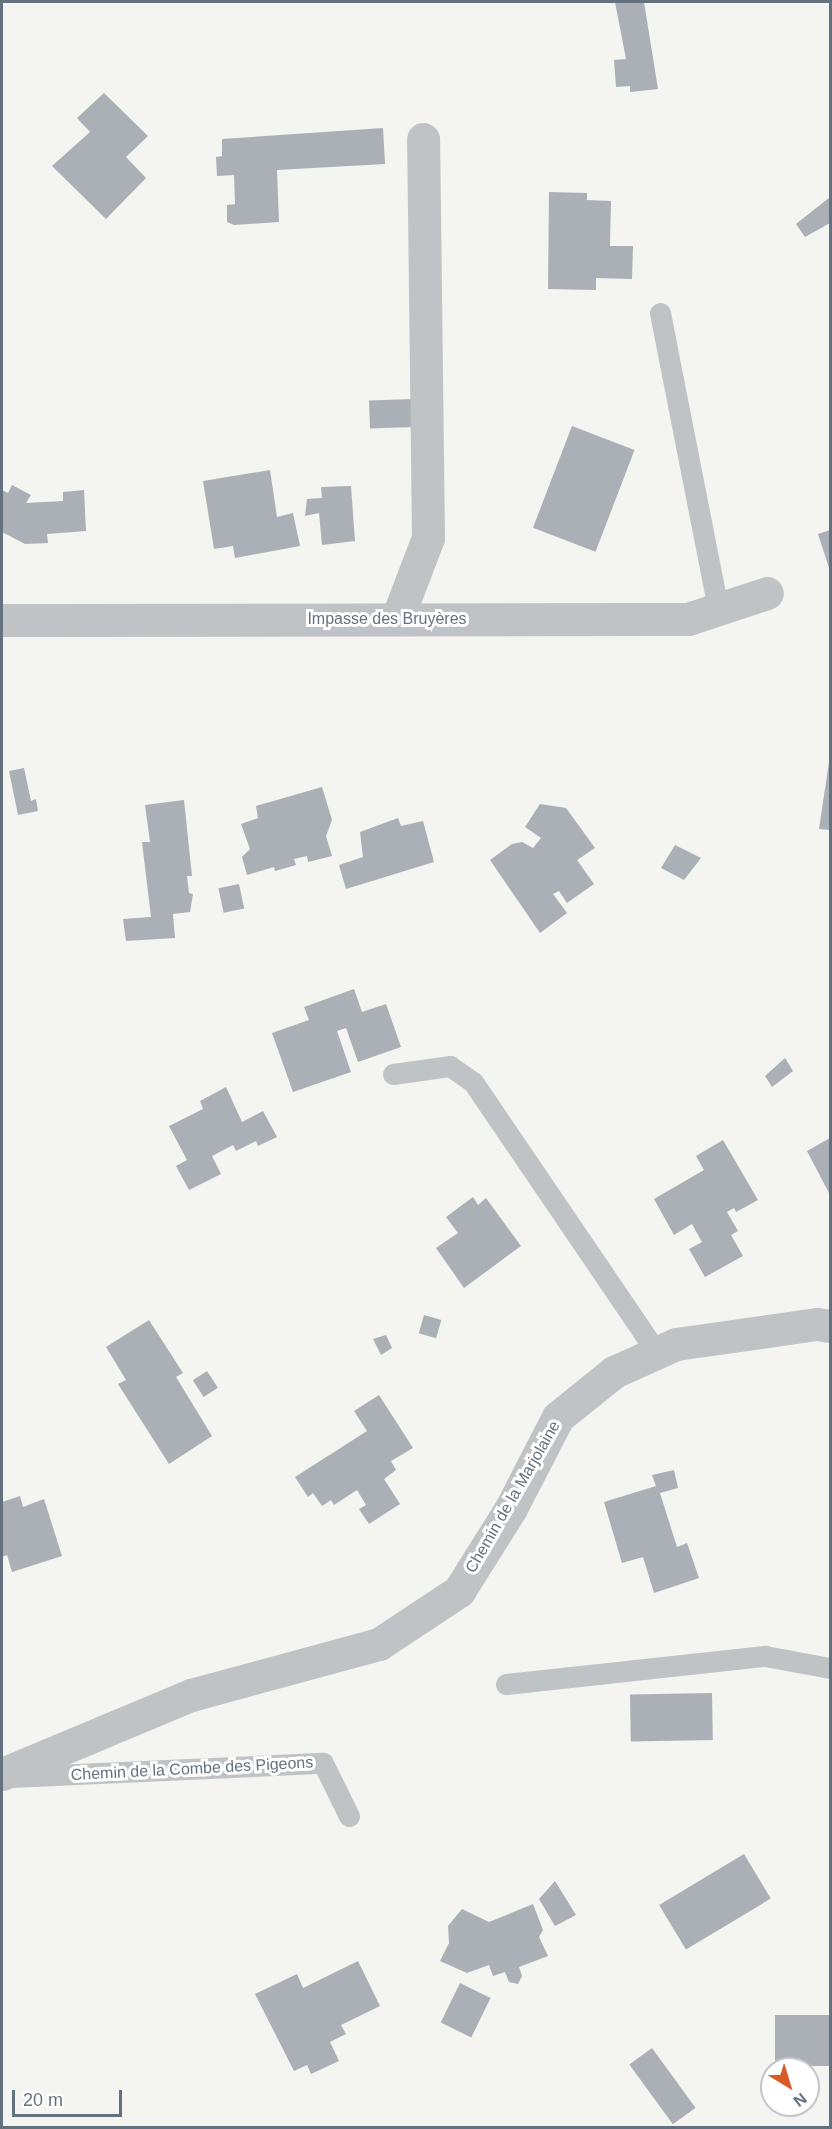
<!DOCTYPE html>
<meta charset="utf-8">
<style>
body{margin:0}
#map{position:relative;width:832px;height:2129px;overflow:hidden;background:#f4f4f0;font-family:Arial,sans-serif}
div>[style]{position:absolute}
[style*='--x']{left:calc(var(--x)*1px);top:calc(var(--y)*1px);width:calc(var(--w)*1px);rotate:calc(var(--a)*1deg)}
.building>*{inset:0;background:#aab0b6;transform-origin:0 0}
.service>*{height:21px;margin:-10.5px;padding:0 10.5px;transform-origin:10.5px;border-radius:10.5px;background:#bfc3c6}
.minor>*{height:33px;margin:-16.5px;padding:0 16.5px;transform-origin:16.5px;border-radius:16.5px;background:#bfc3c6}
span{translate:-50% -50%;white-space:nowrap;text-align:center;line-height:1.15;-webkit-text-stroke:6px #fff;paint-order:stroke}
.street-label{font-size:16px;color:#64727f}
.frame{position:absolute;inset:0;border:3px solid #64727f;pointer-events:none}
.north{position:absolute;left:760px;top:2057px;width:60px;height:60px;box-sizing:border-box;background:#fff;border:2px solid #c1c7cc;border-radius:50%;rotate:142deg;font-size:16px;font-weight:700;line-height:24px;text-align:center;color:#64727f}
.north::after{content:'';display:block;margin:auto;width:21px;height:27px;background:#d95b2a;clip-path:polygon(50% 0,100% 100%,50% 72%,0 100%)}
.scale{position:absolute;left:12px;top:2090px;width:110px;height:27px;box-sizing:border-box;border:3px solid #64727f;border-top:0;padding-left:8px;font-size:18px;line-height:21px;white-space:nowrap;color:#64727f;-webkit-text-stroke:4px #fff;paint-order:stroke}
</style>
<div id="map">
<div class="building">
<i style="clip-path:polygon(615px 2px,644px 2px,658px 89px,630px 92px,630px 86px,616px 87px,614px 60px,626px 59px)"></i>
<i style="clip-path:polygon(104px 93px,148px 136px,126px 157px,146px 178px,106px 219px,52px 166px,90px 132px,77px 118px)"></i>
<i style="clip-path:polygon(383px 128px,385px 164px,277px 170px,279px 222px,234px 225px,227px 222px,227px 205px,235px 204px,234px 175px,217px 176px,216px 157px,222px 156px,222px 139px)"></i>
<i style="clip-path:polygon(549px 192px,587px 193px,587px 200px,611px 201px,610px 246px,633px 246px,632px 279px,596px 278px,596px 290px,548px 289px)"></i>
<i style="clip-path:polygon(830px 197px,830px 223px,805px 237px,796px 224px)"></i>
<i style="left:414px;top:399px;width:28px;height:45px;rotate:88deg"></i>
<i style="left:572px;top:426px;width:67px;height:109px;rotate:21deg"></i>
<i style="clip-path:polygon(270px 470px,277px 517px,293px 513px,300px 546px,235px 558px,233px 546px,214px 549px,203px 481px)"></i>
<i style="clip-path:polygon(12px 485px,31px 495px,26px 503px,63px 501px,63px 492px,84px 490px,86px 531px,47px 534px,48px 543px,25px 544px,2px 532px,2px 490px,8px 493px)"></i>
<i style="clip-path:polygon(351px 486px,355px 541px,322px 545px,319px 513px,305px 516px,307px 499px,322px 498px,321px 487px)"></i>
<i style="clip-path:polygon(830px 530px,830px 571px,818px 534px)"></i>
<i style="clip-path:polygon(829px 762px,830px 762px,830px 830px,819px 829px)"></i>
<i style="clip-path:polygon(24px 768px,31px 801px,36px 799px,38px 811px,18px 815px,9px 771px)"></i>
<i style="clip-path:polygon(322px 787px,332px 820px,326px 836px,332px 856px,308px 862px,307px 856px,294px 859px,296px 865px,275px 871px,274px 867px,247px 875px,242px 857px,250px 849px,241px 824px,258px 818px,256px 806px)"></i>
<i style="clip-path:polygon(184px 800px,192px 876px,187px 876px,189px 893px,193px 894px,190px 912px,173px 914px,175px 938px,126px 941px,123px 919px,151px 917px,142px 842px,150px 842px,145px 805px)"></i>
<i style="clip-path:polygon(540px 804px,566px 808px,595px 848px,577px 860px,594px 884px,567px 903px,559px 891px,553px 894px,567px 913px,540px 933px,490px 860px,512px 844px,522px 842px,533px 848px,541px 838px,525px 827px)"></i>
<i style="clip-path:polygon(398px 818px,401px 826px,423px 821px,434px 862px,346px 889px,339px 865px,363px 857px,360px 832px)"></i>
<i style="clip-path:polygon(675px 845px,701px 858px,684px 880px,661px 868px)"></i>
<i style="left:239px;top:884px;width:25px;height:21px;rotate:78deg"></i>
<i style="clip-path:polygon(354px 989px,362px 1012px,386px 1004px,401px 1047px,358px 1062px,346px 1028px,337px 1031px,351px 1072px,293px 1092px,272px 1033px,309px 1020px,304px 1007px)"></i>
<i style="clip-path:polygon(785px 1058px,793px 1071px,772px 1087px,765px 1076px)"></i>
<i style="clip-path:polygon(226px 1087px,242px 1122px,263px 1111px,277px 1137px,258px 1146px,256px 1141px,236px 1151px,233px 1145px,212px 1156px,221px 1174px,189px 1190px,176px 1166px,187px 1160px,169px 1126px,203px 1109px,200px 1101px)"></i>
<i style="clip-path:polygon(830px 1138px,830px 1195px,807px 1151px)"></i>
<i style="clip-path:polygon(723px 1140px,758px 1200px,736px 1212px,734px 1208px,727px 1212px,738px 1231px,731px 1235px,743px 1256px,705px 1277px,689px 1249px,702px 1242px,692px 1224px,674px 1235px,654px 1199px,704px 1170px,696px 1156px)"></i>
<i style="clip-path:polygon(473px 1197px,478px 1205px,486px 1198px,521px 1246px,464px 1288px,436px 1248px,458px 1233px,446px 1217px)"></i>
<i style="left:424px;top:1315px;width:18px;height:19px;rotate:16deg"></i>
<i style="clip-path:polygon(149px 1320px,183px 1373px,176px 1377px,212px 1436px,169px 1464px,118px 1384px,126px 1380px,106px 1347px)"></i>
<i style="clip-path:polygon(386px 1335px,392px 1348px,381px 1355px,373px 1339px)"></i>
<i style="left:207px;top:1371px;width:20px;height:17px;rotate:57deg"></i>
<i style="clip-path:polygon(379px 1395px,413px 1448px,391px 1461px,396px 1470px,384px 1479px,400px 1504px,369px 1524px,359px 1509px,366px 1505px,357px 1490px,334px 1505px,331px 1500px,322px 1506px,313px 1493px,308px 1497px,295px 1477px,367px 1431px,354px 1411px)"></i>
<i style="clip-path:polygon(674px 1470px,678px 1488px,660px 1493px,677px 1547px,687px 1543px,699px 1578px,654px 1593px,643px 1557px,622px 1563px,604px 1502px,656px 1486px,652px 1475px)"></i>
<i style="clip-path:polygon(20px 1496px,23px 1507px,44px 1499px,62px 1556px,12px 1572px,7px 1555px,2px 1557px,2px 1502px)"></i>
<i style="left:712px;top:1693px;width:47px;height:82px;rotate:89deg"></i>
<i style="left:744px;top:1854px;width:52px;height:99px;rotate:59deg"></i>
<i style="clip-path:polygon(555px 1881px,576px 1915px,555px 1926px,539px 1899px)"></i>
<i style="clip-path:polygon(533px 1904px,543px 1930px,539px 1937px,548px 1956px,519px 1967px,522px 1976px,518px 1984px,509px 1982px,505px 1972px,493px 1976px,489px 1965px,467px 1973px,440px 1961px,449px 1943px,448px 1926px,462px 1909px,489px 1922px)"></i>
<i style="clip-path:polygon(358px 1961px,380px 2006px,341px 2025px,346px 2034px,330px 2042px,339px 2061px,311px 2074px,307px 2065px,294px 2071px,255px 1994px,297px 1974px,303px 1988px)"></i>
<i style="left:460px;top:1983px;width:34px;height:44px;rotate:26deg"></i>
<i style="left:775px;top:2015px;width:55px;height:51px"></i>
<i style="left:652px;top:2048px;width:74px;height:28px;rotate:54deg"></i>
</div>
<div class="service">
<i style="--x:660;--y:313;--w:302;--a:78.9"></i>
<i style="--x:393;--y:1074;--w:58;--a:-8"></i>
<i style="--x:450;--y:1066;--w:28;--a:35"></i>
<i style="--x:473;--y:1082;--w:328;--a:55.8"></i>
<i style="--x:506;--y:1684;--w:261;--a:-6.2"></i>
<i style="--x:765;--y:1656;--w:66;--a:10.5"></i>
<i style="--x:11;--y:1777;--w:312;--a:-2.6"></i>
<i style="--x:323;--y:1763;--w:59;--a:63.9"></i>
</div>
<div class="minor">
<i style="--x:397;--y:619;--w:87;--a:-69.1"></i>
<i style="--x:428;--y:538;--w:399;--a:-90.7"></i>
<i style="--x:2;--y:620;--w:686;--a:-0.08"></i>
<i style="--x:688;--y:619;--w:83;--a:-18.2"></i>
<i style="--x:2;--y:1774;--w:205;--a:-22.7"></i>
<i style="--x:191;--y:1695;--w:195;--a:-15.2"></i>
<i style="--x:379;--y:1644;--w:96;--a:-33.5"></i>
<i style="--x:459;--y:1591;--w:98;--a:-57.9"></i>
<i style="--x:511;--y:1508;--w:102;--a:-62.7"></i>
<i style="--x:558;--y:1417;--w:72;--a:-38.8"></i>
<i style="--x:614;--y:1372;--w:68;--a:-24.3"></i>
<i style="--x:676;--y:1344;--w:142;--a:-8.1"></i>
<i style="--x:817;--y:1324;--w:13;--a:9"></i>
</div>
<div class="street-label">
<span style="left:387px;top:619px">Impasse des Bruyères</span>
<span style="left:513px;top:1497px;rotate:-60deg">Chemin de la Marjolaine</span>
<span style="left:192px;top:1769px;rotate:-3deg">Chemin de la Combe des Pigeons</span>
</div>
<div class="frame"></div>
<div class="north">N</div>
<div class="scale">20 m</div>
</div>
